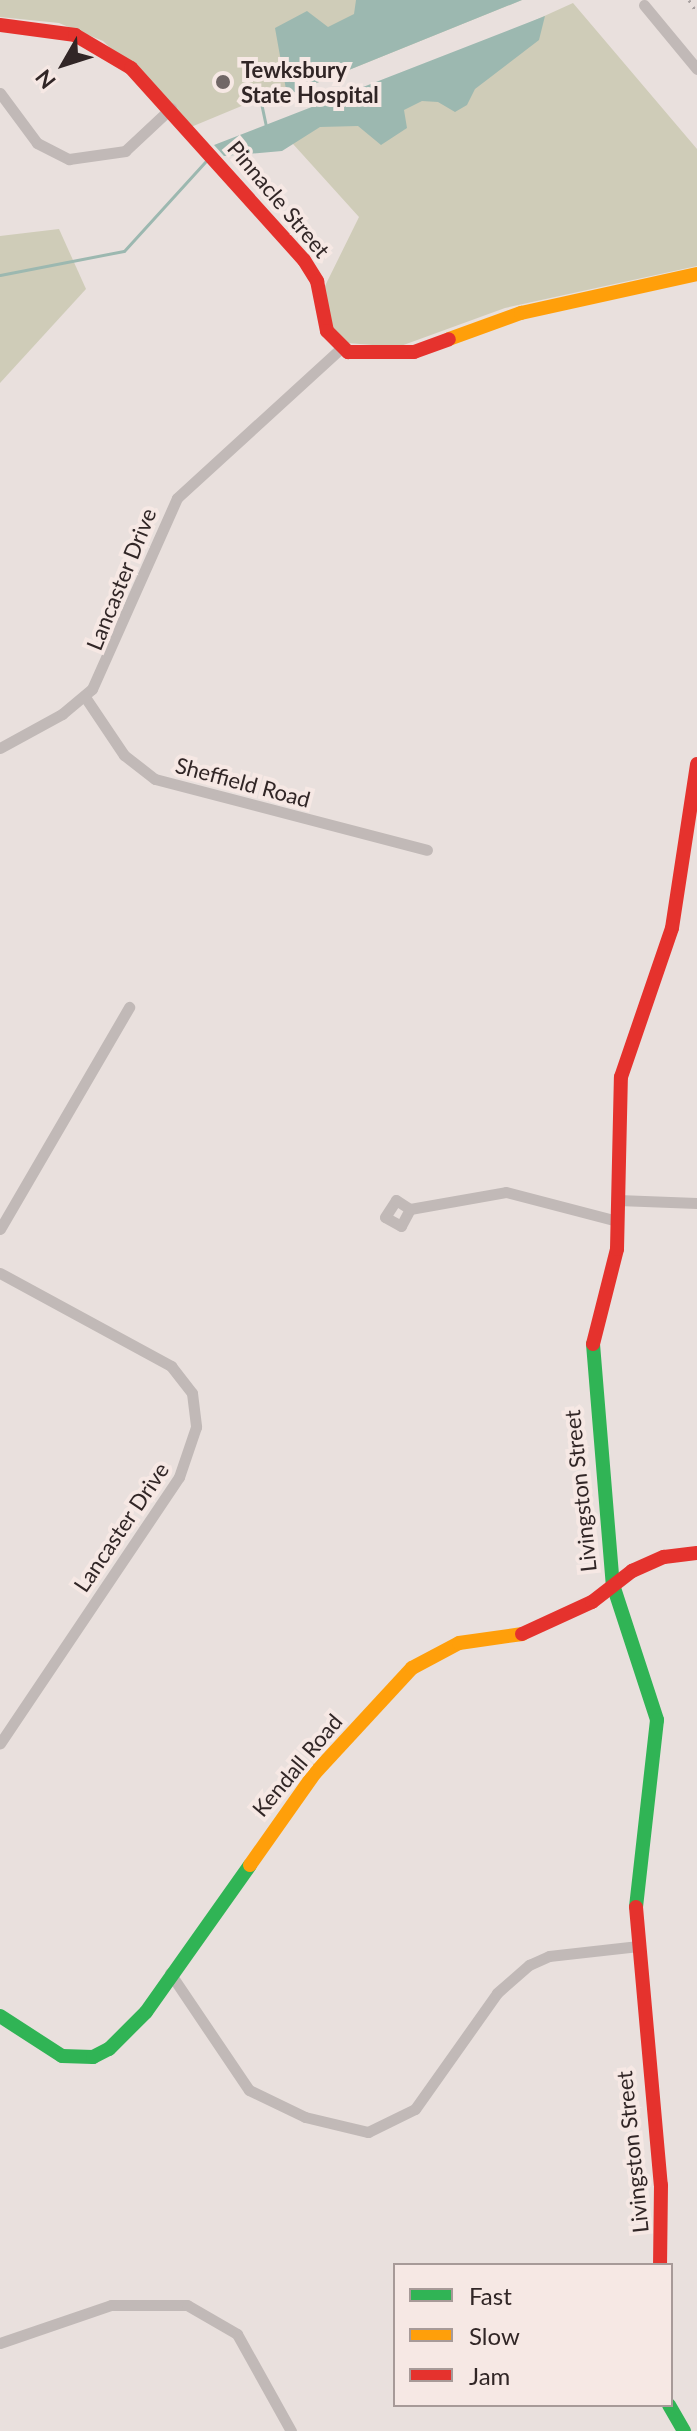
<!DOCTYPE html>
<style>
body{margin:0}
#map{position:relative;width:697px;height:2431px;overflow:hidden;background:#e9e0dd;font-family:Lato,sans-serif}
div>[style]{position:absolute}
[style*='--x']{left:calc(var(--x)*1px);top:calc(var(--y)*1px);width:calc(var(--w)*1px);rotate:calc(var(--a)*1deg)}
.green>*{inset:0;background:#cfccb8}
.water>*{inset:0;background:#9cb8b0}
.stream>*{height:3px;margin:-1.5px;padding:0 1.5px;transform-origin:1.5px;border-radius:1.5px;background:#9cb8b0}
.street>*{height:11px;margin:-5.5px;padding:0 5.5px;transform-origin:5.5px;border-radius:5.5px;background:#c1b9b7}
.fast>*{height:14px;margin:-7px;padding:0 7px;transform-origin:7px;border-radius:7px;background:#30b455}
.slow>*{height:14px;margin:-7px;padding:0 7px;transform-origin:7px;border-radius:7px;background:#ff9f0a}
.jam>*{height:14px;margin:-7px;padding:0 7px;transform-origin:7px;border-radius:7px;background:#e5322d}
.rail>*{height:3px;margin-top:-1.5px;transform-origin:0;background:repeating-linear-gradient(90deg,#a9a2a1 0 2px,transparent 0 8px)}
.dots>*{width:22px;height:22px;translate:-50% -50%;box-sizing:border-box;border:4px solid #f6e8e4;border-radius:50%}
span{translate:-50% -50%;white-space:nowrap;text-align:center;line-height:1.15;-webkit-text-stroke:8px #f6e8e4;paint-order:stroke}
.poi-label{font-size:22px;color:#312626;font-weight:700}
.left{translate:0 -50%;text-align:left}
.street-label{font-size:22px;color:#312626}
.legend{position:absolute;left:393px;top:2263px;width:280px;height:144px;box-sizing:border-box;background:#f6e8e4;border:2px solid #a79a98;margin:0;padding:10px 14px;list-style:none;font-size:24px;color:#312626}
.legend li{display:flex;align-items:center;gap:16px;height:40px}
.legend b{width:40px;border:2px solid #a79a98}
.north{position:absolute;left:24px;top:24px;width:80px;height:80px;-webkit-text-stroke:6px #f6e8e4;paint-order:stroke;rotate:231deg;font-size:22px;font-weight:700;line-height:32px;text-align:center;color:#312626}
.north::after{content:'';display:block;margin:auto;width:28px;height:36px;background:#312626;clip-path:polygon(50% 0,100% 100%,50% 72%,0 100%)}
</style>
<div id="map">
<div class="green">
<i style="clip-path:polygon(0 0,522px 0,287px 95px,282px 103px,266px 105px,263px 97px,191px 127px,103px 41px,59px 23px,0 17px)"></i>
<i style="clip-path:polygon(573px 3px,697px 149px,697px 266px,505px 308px,398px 347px,347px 343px,332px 326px,323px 290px,359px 217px,284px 134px)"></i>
<i style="clip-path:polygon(59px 229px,86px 289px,0 383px,0 236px)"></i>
</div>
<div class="water">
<i style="clip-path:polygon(356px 0,522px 0,287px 95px,275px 28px,307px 11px,328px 27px,354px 14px)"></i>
<i style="clip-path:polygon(545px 16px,539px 40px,475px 89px,467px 105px,455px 112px,438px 102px,422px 101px,404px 110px,407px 128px,381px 145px,358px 126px,320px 127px,282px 151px,224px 156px,214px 145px)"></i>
</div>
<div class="stream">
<i style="--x:267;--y:131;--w:30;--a:-102"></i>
<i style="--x:261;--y:102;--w:29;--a:-18"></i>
<i style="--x:0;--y:275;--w:126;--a:-11"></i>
<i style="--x:124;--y:251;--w:122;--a:-47.7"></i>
</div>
<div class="street">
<i style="--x:644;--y:5;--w:83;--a:50.4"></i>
<i style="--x:0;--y:93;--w:62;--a:53.5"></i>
<i style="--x:37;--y:143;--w:36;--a:27"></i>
<i style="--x:69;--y:159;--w:57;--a:-8.1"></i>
<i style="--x:125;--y:151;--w:63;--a:-43.1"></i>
<i style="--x:85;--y:697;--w:70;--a:56.1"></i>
<i style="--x:124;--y:755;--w:39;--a:38"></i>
<i style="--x:155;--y:779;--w:281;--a:14.6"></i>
<i style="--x:0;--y:748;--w:71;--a:-28.7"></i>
<i style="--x:62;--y:714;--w:39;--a:-40"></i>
<i style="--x:92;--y:689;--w:209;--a:-66"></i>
<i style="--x:177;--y:498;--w:222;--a:-42.4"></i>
<i style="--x:618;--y:1200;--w:79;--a:2.2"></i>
<i style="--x:410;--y:1209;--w:19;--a:118"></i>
<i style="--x:401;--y:1226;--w:18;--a:-151"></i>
<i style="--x:385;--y:1217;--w:20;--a:-57"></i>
<i style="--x:396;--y:1200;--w:17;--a:33"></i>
<i style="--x:410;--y:1209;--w:97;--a:-10"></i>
<i style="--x:506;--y:1192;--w:115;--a:14.6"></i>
<i style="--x:0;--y:1229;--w:257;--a:-59.8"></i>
<i style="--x:0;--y:1273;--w:195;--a:28.5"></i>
<i style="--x:171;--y:1366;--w:34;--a:52"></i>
<i style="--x:192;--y:1393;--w:34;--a:83"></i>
<i style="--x:196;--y:1427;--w:53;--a:108.8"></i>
<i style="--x:179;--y:1477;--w:321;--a:123.9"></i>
<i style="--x:170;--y:1973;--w:141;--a:56"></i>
<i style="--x:249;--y:2090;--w:62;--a:25.7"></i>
<i style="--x:305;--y:2117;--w:65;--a:13.4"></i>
<i style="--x:368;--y:2132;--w:52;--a:-26.1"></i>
<i style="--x:415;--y:2109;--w:142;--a:-54.7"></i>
<i style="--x:497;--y:1993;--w:43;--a:-41.2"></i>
<i style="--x:529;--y:1965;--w:22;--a:-24"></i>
<i style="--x:549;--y:1956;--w:90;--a:-6.4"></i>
<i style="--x:0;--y:2343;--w:117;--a:-18.9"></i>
<i style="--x:111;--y:2305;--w:76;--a:0"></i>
<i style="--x:187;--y:2305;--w:58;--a:30.1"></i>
<i style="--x:237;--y:2334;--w:111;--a:60.9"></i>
</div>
<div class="fast">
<i style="--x:593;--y:1344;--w:242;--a:85.3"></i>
<i style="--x:613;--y:1585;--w:142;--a:71.9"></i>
<i style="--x:657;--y:1720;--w:188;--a:96.4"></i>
<i style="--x:0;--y:2016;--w:74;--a:32.8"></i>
<i style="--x:62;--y:2056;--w:31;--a:2"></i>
<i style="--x:93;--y:2057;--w:18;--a:-27"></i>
<i style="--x:109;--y:2049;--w:52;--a:-45"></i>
<i style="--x:146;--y:2012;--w:180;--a:-54.7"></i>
<i style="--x:669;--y:2405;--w:30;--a:60"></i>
</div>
<div class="slow">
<i style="--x:449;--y:339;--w:77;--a:-19.9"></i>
<i style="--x:521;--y:313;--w:180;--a:-12.5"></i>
<i style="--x:250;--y:1865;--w:113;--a:-54.8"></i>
<i style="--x:315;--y:1773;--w:143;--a:-47.3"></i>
<i style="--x:412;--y:1668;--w:53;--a:-28"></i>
<i style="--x:459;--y:1643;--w:64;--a:-8.1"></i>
</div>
<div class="jam">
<i style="--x:0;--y:25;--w:76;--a:7.6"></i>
<i style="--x:75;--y:35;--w:65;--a:30.5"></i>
<i style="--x:131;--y:68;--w:258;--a:48"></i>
<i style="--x:304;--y:260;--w:25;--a:58"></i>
<i style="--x:317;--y:281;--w:51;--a:78.7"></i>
<i style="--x:327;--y:331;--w:30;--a:45"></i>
<i style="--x:348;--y:352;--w:66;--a:0"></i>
<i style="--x:414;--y:352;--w:37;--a:-20"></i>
<i style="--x:593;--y:1344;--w:98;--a:-75.8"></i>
<i style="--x:617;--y:1249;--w:172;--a:-88.7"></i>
<i style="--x:621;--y:1077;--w:157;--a:-71.1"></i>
<i style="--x:672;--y:928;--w:166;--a:-81.3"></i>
<i style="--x:522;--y:1634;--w:77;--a:-24.6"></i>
<i style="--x:592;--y:1602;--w:51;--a:-37.8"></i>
<i style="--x:632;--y:1571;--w:35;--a:-24"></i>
<i style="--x:664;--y:1557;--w:33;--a:-7"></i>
<i style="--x:636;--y:1907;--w:279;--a:84.9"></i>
<i style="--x:661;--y:2185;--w:80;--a:90.7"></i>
</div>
<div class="rail">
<i style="--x:689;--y:0;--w:15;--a:58"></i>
</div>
<div class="dots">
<i style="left:223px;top:82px;background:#716766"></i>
</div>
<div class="poi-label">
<span class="left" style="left:241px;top:82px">Tewksbury<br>State Hospital</span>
</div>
<div class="street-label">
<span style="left:279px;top:199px;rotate:50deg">Pinnacle Street</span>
<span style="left:121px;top:579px;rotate:-68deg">Lancaster Drive</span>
<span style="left:243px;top:782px;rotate:15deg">Sheffield Road</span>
<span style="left:580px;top:1491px;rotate:-96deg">Livingston Street</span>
<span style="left:121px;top:1527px;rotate:-56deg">Lancaster Drive</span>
<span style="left:297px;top:1765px;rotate:-50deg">Kendall Road</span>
<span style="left:632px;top:2152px;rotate:-96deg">Livingston Street</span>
</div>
<ul class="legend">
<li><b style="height:10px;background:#30b455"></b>Fast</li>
<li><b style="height:10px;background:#ff9f0a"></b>Slow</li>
<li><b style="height:10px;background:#e5322d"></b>Jam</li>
</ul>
<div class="north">N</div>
</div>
